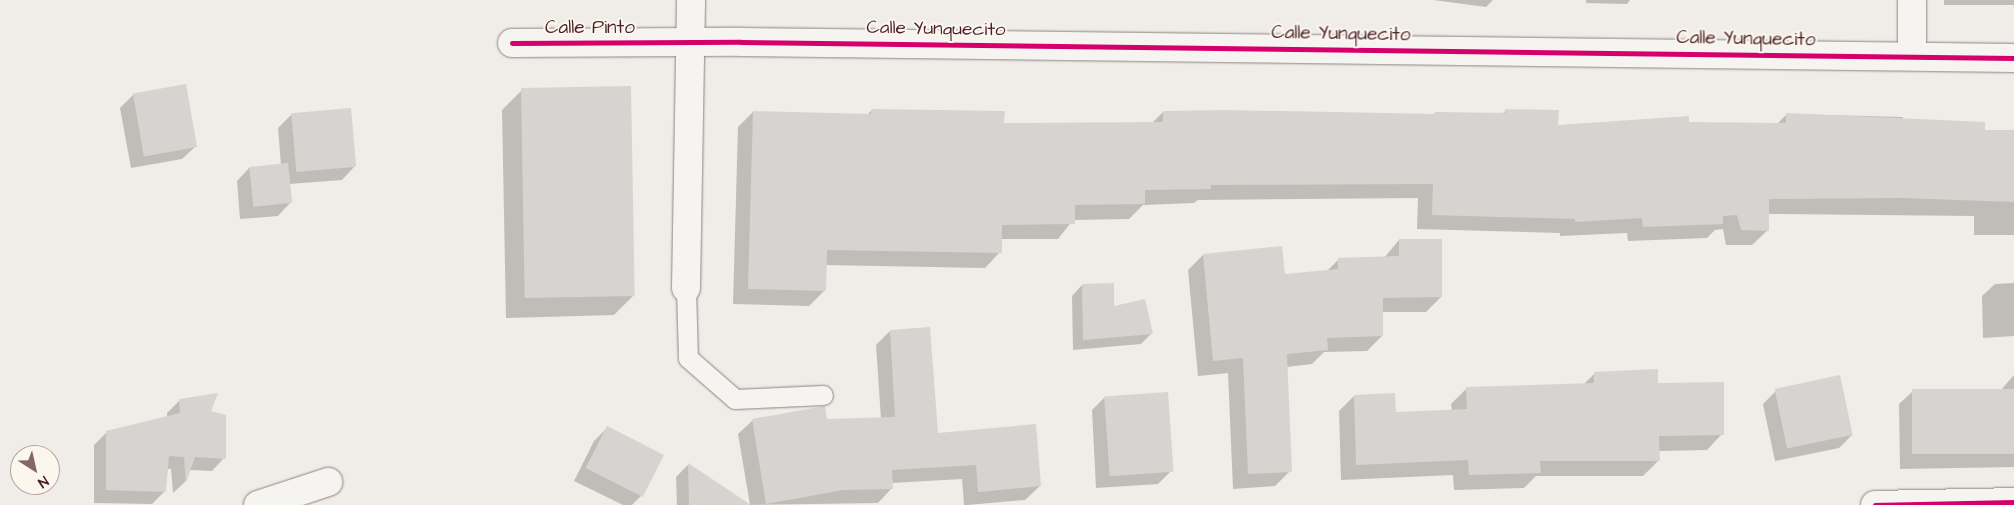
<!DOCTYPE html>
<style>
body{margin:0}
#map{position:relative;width:2014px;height:505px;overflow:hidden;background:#f0ede8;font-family:"Architects Daughter",sans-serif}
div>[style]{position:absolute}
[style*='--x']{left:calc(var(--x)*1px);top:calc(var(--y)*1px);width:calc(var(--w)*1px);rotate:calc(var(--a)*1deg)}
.shadow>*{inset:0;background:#0003;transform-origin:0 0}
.building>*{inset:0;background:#d7d3d0;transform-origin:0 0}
.roads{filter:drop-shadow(0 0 1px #8d8383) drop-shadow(0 0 1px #8d8383)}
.service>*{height:19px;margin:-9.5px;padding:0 9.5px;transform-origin:9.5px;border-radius:9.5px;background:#f5f4f0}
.minor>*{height:28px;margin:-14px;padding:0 14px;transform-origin:14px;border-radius:14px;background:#f5f4f0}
.cycleway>*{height:5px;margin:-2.5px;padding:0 2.5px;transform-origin:2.5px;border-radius:2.5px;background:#d6006c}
span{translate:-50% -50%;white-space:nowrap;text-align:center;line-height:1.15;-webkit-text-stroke:4px #fbf7ec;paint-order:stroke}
.street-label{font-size:19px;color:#4a1f2b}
.north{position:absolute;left:10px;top:445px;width:50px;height:50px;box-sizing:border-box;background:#fbf7ec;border:1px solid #b4a19f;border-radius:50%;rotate:145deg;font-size:14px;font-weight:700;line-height:20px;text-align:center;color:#4a1f2b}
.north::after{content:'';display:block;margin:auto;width:18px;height:22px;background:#84676d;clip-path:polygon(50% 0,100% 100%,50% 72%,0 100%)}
</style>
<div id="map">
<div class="shadow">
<i style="clip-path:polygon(1433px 0,1493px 0,1486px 7px)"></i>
<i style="clip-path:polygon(1586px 0,1630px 0,1627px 4px,1586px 3px)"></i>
<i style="left:1944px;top:0;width:70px;height:5px"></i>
<i style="clip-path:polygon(184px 86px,195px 147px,182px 159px,131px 168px,120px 108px,133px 95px)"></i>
<i style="clip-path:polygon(522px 90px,633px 296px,614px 315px,506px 318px,502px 110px)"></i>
<i style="clip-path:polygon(872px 110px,1003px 125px,1152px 123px,1163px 112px,1432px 116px,1435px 113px,1502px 114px,1506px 110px,1557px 126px,1777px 124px,1787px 114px,1903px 117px,1902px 120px,1983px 131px,2014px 132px,2014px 235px,1974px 235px,1974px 216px,1768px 214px,1768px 230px,1752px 245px,1726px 245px,1723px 229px,1715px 230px,1707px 238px,1628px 241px,1627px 233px,1560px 236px,1560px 233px,1417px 229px,1418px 198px,1198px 200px,1194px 203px,1143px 205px,1129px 219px,1073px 220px,1058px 239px,1001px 239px,1000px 252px,985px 268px,825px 265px,824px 291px,809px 306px,733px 304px,738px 127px,753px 112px,867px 115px)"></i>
<i style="clip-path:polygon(291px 115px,354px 167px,342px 180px,289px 184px,290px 203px,278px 216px,240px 219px,237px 181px,249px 168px,281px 165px,278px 128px)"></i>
<i style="clip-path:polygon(1399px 240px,1441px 297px,1426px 312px,1382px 312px,1382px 336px,1367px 351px,1324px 352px,1312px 364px,1286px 367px,1290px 471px,1275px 486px,1233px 489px,1228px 373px,1198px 376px,1188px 270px,1203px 255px,1284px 275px,1327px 271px,1339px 259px,1384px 258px)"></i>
<i style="clip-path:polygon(2014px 283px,2014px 336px,1983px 338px,1982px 296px,1995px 284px)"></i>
<i style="clip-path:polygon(1082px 285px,1113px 307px,1151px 334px,1141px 344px,1073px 350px,1072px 296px)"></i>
<i style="clip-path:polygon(890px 331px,937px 435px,1040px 486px,1025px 500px,968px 505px,964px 505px,962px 479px,892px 483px,892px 488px,878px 503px,750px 505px,738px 434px,753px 420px,881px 419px,876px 345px)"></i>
<i style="clip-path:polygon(1595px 373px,1657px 384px,1722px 434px,1707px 450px,1658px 451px,1659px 460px,1643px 476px,1536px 476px,1524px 488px,1454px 490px,1453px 475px,1341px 480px,1339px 411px,1354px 396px,1395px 413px,1452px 411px,1451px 404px,1467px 388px,1583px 385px)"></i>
<i style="clip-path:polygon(2014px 375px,2014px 467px,1900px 469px,1899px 404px,1912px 392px,2001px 390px)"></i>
<i style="clip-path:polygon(1776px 391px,1852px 435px,1839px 448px,1775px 461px,1763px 404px)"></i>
<i style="clip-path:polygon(1105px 397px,1171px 471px,1158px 484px,1096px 488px,1092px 410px)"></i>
<i style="clip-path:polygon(180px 400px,210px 412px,224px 458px,212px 471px,189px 470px,185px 482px,173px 493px,171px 469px,167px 469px,165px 491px,152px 504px,94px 503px,94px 445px,107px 432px,167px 418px,167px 413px)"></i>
<i style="clip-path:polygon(607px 428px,642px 495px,632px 505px,623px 505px,574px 481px,594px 441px)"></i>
<i style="clip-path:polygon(688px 465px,749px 505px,677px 505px,676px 477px)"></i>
</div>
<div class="building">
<i style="left:186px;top:84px;width:64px;height:54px;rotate:80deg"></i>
<i style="left:631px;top:86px;width:210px;height:110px;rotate:89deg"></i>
<i style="left:351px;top:108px;width:59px;height:60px;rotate:85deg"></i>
<i style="clip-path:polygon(872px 109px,1005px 111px,1004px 123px,1163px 122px,1163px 111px,1225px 110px,1435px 114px,1435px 112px,1505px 113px,1505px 109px,1559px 110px,1558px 125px,1689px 116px,1689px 122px,1786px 123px,1786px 113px,1985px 122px,1985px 130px,2014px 130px,2014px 202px,1903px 198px,1769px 199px,1769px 231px,1741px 230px,1737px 215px,1723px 216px,1723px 224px,1643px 227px,1642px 218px,1575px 222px,1575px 219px,1432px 215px,1433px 184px,1211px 185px,1211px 189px,1145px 190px,1145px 204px,1075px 205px,1075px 224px,1002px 225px,1002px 253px,827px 250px,826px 291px,748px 289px,753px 111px,871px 114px)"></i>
<i style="left:288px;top:163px;width:40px;height:39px;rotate:84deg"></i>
<i style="clip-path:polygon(1399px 239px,1442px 239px,1442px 297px,1383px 298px,1383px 336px,1327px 338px,1328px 350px,1287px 354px,1292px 472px,1248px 474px,1243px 358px,1213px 361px,1203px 254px,1282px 246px,1285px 274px,1338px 269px,1338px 258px,1399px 256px)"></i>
<i style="clip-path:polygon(1114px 283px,1114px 306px,1145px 299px,1153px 334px,1083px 340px,1082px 284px)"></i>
<i style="clip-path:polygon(930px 327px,938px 433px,1036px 424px,1041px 486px,978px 492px,976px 465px,892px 470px,893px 489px,843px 490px,766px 504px,752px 419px,825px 406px,827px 419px,895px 417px,890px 330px)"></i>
<i style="clip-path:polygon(1658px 369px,1658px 383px,1724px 382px,1724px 435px,1659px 436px,1660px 461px,1540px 461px,1541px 473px,1469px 475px,1468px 460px,1356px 465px,1354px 395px,1395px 393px,1396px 412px,1467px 409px,1466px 387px,1594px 383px,1594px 372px)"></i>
<i style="left:1840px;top:375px;width:61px;height:67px;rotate:78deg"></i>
<i style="left:2014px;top:389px;width:65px;height:102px;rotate:90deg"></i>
<i style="left:1168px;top:392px;width:80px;height:64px;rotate:86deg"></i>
<i style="clip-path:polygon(218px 393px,211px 411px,226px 415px,226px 459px,195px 457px,186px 483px,184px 457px,169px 456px,166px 492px,106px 490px,106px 431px,180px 413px,179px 399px)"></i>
<i style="left:607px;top:426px;width:64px;height:47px;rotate:27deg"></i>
<i style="clip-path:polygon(688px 463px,751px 505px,689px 505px)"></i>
</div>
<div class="roads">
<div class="service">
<i style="--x:686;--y:288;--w:70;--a:88.4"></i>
<i style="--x:688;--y:358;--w:62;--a:41.1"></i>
<i style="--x:735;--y:399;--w:88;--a:-2.6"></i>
</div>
<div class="minor">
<i style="--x:512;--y:43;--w:229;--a:-0.3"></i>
<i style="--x:741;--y:42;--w:1273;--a:0.72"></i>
<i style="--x:1912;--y:56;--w:56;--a:-90"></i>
<i style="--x:686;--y:288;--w:288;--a:-89"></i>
<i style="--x:258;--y:505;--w:74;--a:-18.2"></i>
<i style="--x:1875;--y:505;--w:139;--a:-1.2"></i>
</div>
</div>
<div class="cycleway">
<i style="--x:512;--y:43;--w:229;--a:-0.3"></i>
<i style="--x:741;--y:42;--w:1273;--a:0.72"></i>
<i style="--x:1875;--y:505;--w:139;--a:-1.2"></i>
</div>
<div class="street-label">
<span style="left:590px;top:28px">Calle Pinto</span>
<span style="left:936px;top:29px;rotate:1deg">Calle Yunquecito</span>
<span style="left:1341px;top:34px;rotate:1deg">Calle Yunquecito</span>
<span style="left:1746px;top:39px;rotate:1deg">Calle Yunquecito</span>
</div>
<div class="north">N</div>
</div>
